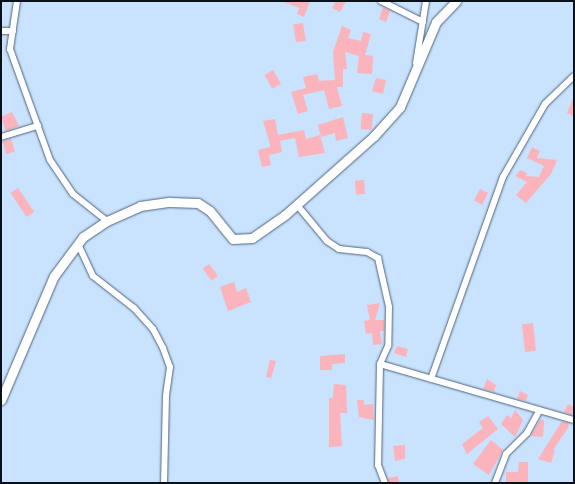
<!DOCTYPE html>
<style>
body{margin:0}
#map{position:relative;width:575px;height:484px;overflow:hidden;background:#c9e2fe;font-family:"Varela Round",sans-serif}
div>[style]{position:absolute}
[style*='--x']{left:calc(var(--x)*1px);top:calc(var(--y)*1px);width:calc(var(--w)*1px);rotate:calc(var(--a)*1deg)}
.building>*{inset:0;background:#fbb4bb;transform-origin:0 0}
.roads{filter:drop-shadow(0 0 1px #4e647c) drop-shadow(0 0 1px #4e647c)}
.street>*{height:6px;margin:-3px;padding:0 3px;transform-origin:3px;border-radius:3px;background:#fff}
.secondary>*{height:9px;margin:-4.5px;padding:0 4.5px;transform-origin:4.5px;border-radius:4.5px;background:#fff}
span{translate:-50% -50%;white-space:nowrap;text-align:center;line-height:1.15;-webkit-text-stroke:3px #fff;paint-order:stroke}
.frame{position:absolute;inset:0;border:2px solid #08101a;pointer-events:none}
</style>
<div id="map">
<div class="building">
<i style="clip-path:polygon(281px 1px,310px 1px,304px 17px,297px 14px,299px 8px)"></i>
<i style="clip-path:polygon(336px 1px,346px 1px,340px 12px,332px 8px)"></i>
<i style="clip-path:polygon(383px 7px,390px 11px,386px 22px,379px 19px)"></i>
<i style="left:303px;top:23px;width:18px;height:10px;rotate:81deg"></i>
<i style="clip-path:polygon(342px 26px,351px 30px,348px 38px,361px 41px,363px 32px,371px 34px,365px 55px,373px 56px,372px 74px,357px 73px,359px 56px,345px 52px,347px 69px,343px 69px,343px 87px,337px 87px,342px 106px,329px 109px,324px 90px,303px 95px,308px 111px,298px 114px,291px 92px,306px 88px,303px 77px,317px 74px,319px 81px,335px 80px,333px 52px)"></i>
<i style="left:273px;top:70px;width:16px;height:10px;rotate:60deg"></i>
<i style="clip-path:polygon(376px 78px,386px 80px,383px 94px,372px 91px)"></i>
<i style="clip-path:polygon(574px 96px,574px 116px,567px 113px)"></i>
<i style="clip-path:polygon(12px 112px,19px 126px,6px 131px,1px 117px)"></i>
<i style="left:362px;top:113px;width:11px;height:16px;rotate:5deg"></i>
<i style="clip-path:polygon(343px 117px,348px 138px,336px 141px,335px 133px,321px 137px,318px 125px)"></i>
<i style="clip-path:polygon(275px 119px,278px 135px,304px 130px,306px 139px,320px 135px,325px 153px,299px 157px,295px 138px,280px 141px,282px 152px,269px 155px,271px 165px,262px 167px,258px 150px,270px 147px,270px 144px,263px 121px)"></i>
<i style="left:11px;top:139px;width:13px;height:9px;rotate:72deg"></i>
<i style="clip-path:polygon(532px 147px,540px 151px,537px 158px,557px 160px,551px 174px,526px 203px,516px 195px,527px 182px,515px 176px,520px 170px,527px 173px,526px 176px,539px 177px,544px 166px,527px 158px)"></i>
<i style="left:364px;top:180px;width:14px;height:9px;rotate:86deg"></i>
<i style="left:18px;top:188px;width:29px;height:9px;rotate:56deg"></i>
<i style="left:480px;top:189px;width:9px;height:13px;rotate:27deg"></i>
<i style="left:209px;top:264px;width:15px;height:8px;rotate:53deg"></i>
<i style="clip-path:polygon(234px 282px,237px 292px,246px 288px,251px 302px,228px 311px,220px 287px)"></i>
<i style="clip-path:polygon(380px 303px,375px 320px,384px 320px,384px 331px,380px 331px,382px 344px,373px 345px,372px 333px,366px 334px,364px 321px,370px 320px,367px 305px)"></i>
<i style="left:533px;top:323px;width:28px;height:11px;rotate:84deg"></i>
<i style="clip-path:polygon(397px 346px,408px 349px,406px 357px,394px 353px)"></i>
<i style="clip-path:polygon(345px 354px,345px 363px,332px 364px,332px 370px,320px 370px,320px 356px)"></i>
<i style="clip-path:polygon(270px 360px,276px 361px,271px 378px,266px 377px)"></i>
<i style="clip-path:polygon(487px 379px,496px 385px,494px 392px,483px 389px)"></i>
<i style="clip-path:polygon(334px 384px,346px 385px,347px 413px,340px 413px,342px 446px,329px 447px,329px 398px,333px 398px)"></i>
<i style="clip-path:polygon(520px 391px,528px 395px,526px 401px,517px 399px)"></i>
<i style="clip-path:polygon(357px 400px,364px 400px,364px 405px,373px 404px,374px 420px,359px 417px)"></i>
<i style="clip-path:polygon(568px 404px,574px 407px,572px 415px,564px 412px)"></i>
<i style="clip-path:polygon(515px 410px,523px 420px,515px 437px,501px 424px,507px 415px,511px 418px)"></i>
<i style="clip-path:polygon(488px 416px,498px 429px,467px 454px,462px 444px,483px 428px,479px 422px)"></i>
<i style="clip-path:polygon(540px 420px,544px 420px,543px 437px,531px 436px)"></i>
<i style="clip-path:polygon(562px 421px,569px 423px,568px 428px,553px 450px,555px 450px,551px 463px,538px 459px)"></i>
<i style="clip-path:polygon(491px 440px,503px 450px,489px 475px,473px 464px)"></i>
<i style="clip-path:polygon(405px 445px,405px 459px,395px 461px,393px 446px)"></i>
<i style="clip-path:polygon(519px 462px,528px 462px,528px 483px,506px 483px,506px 472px,518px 472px)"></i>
<i style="clip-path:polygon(398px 476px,399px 483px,389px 483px,388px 478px)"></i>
</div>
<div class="roads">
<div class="street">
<i style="--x:17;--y:1;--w:49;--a:98.3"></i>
<i style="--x:10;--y:49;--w:118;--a:70.2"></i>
<i style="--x:50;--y:160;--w:41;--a:55.9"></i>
<i style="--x:73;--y:194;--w:43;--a:38.5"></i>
<i style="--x:381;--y:1;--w:47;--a:26.6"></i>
<i style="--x:1;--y:31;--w:12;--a:0"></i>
<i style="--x:416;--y:63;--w:63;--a:-80.8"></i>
<i style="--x:1;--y:137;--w:39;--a:-17"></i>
<i style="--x:297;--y:205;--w:47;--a:50.2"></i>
<i style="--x:327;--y:241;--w:14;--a:34"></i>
<i style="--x:339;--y:249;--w:28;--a:6"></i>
<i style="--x:367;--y:252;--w:13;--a:29"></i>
<i style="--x:378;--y:258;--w:50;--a:77.3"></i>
<i style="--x:389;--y:307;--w:39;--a:91"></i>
<i style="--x:388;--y:346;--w:20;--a:114"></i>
<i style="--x:380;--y:364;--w:202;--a:16.1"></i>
<i style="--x:78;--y:244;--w:35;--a:65"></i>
<i style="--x:93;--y:276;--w:52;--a:38"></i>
<i style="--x:134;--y:308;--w:28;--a:48"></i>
<i style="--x:153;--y:329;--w:21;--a:62"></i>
<i style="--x:163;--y:348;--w:20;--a:70"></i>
<i style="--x:170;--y:367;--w:29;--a:98"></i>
<i style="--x:166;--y:396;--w:87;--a:91.3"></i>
<i style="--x:380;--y:364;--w:101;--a:91.1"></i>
<i style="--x:378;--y:465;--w:19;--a:69"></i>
<i style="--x:431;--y:379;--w:214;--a:-70.4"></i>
<i style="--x:503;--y:177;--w:84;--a:-60.1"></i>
<i style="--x:545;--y:104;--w:40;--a:-44"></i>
<i style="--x:495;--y:483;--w:31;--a:-69"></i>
<i style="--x:506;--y:454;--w:30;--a:-45"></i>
<i style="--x:527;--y:433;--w:26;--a:-61"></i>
</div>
<div class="secondary">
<i style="--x:1;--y:400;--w:135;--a:-66.9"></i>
<i style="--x:54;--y:276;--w:49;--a:-53.4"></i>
<i style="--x:83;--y:237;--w:29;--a:-34"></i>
<i style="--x:107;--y:221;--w:36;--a:-24"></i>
<i style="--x:140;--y:206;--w:30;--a:-8"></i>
<i style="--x:170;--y:202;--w:28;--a:2"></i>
<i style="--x:198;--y:203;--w:14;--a:34"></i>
<i style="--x:210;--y:211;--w:36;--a:51"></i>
<i style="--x:233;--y:239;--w:19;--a:-3"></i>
<i style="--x:252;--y:238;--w:40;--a:-34.9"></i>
<i style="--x:285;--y:215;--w:119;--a:-41.6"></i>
<i style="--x:374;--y:136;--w:39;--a:-48"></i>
<i style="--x:400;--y:107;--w:92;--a:-67"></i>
<i style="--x:436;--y:22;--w:29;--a:-46"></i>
</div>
</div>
<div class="frame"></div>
</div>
